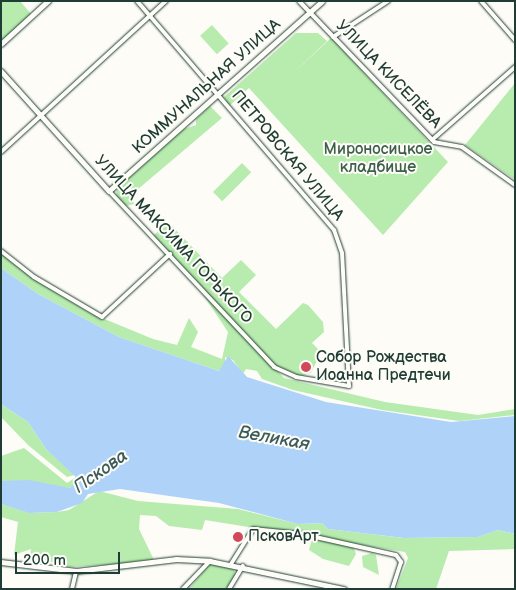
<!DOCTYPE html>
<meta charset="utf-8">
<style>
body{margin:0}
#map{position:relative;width:516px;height:590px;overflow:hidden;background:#fdfcf7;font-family:"Balsamiq Sans",sans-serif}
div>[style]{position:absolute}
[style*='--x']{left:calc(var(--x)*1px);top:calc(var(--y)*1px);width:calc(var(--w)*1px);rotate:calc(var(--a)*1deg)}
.green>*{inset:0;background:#b7ecae;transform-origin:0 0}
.water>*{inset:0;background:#afd3f8}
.stream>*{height:1px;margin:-0.5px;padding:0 0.5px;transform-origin:0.5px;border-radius:0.5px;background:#afd3f8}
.roads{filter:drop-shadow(0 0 1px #1f3d34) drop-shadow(0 0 1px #1f3d34)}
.minor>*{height:4px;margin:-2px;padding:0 2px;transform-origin:2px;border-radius:2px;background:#fdfcf7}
.major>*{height:4.5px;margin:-2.25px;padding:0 2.25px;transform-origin:2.25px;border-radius:2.25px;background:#fdfcf7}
.dots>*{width:14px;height:14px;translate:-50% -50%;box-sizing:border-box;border:2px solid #fdfcf7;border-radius:50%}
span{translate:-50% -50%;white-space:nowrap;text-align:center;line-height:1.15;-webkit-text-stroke:4px #fdfcf7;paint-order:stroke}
.street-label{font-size:16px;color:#1f3d34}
.park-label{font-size:16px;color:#3d604c}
.poi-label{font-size:16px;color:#1f3d34}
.left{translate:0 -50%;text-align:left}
.water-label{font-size:18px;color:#3c5b5b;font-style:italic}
.frame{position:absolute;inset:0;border:2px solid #1f3d34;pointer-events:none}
.scale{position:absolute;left:15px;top:552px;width:105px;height:22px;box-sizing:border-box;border:2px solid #1f3d34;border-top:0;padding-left:6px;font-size:15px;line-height:18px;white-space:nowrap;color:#1f3d34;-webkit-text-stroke:4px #fdfcf7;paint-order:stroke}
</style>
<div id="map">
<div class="green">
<i style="clip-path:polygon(1px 1px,20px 1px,31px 14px,1px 41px)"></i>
<i style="left:212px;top:25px;width:25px;height:16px;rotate:48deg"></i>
<i style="clip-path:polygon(296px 33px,318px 33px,327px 41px,289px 77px,331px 38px,448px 162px,383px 235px,249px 88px,229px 106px,224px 97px)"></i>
<i style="clip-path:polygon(515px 83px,515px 180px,465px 145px)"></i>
<i style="clip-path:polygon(210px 106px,222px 118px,131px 195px,134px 204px,125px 206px,116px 196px,117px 189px,184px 129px,196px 125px,196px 119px)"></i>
<i style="left:242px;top:163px;width:13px;height:41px;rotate:45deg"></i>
<i style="clip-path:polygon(168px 222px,222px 278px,241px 260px,256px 275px,239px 292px,276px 329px,303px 303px,308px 305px,323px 322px,324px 332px,312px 343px,321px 352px,311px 373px,298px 377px,275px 366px,153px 236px)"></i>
<i style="clip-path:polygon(1px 253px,33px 279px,90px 313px,153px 339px,177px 345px,189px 318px,198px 332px,191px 347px,222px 359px,228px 332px,200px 290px,284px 378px,385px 402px,478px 415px,515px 409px,515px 415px,459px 421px,382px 410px,293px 390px,262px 379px,257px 371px,246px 369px,243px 374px,233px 360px,225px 357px,225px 366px,219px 371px,119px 337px,38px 294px,1px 268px)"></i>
<i style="clip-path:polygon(1px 404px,28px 422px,46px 449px,75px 475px,67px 477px,28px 445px,1px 417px)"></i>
<i style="clip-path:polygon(24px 448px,67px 483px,76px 477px,77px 482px,70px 488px,1px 481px,1px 456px)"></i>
<i style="clip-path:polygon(99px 491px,138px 501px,238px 509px,298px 524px,322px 523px,328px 529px,403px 538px,478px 537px,498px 530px,515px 534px,515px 549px,449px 551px,436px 589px,396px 589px,408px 558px,405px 552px,205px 520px,202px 530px,169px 526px,156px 516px,140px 515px,139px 529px,155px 562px,69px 567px,30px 556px,31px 549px,14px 555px,18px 522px,1px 517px,1px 504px,30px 513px,57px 512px,69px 510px)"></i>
<i style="clip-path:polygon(312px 539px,353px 546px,356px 554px,349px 566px,323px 559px,309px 550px)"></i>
<i style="clip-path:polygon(372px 553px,376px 555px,379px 575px,363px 567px,362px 556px)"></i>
<i style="clip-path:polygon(211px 562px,234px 566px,235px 576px,226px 589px,189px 589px)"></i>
</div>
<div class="water">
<i style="clip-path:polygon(1px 268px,38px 294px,119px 337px,219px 371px,228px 356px,247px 377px,326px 402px,451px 422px,515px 416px,515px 534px,498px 530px,478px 537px,404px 538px,328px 529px,322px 523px,298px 524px,219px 503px,120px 489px,88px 494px,82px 503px,57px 512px,29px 513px,1px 504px,1px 481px,29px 480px,70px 488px,78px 479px,46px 449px,28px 422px,1px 404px)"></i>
</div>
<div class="stream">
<i style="--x:187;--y:589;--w:6;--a:-59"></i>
</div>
<div class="roads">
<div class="minor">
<i style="--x:299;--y:1;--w:195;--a:46.2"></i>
<i style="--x:434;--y:142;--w:28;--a:10"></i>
<i style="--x:462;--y:147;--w:65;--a:35.6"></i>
<i style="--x:481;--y:1;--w:52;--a:48.9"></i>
<i style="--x:333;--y:37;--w:66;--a:-33.2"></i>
<i style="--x:432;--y:140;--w:111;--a:-41.3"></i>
<i style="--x:1;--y:152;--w:224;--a:-42.5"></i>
<i style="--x:109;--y:191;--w:241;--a:46.8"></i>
<i style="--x:274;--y:367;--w:24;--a:24"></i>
<i style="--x:296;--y:377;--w:54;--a:9.6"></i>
<i style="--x:349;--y:386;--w:133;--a:-93"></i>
<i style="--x:342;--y:253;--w:24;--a:-109"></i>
<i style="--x:334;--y:230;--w:302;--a:-130.7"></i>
<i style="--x:1;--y:251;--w:42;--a:38.2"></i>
<i style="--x:34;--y:277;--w:79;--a:30.5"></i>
<i style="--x:102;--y:317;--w:93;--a:-42.8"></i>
<i style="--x:231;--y:564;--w:41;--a:-57.8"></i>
<i style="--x:253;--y:529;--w:49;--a:5.8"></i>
<i style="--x:302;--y:534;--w:96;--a:12.6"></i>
<i style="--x:396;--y:555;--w:9;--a:54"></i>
<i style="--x:401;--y:562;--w:28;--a:108"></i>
<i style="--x:72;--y:589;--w:18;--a:-77"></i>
<i style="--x:183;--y:589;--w:39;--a:-46"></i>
<i style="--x:229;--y:589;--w:27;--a:-59"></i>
</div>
<div class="major">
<i style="--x:1;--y:44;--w:64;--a:-42.5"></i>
<i style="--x:1;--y:71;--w:161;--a:48"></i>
<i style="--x:109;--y:191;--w:285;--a:-41.7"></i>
<i style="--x:1;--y:562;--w:76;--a:6.8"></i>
<i style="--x:76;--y:571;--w:101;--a:-6.8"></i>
<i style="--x:176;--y:559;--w:34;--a:3"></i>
<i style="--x:210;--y:561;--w:137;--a:11.8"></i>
</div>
</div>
<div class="dots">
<i style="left:306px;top:367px;background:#d1495b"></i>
<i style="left:238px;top:537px;background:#d1495b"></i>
</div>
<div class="street-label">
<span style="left:388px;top:75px;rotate:46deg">УЛИЦА КИСЕЛЁВА</span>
<span style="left:207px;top:87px;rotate:-42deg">КОММУНАЛЬНАЯ УЛИЦА</span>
<span style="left:287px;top:156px;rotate:50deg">ПЕТРОВСКАЯ УЛИЦА</span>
<span style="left:173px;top:240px;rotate:47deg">УЛИЦА МАКСИМА ГОРЬКОГО</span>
</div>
<div class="park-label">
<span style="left:378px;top:159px">Мироносицкое<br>кладбище</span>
</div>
<div class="poi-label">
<span class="left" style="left:316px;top:367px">Собор Рождества<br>Иоанна Предтечи</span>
<span class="left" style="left:248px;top:537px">ПсковАрт</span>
</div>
<div class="water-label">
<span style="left:274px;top:439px;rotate:10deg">Великая</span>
<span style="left:101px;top:472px;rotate:-35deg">Пскова</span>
</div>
<div class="frame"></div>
<div class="scale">200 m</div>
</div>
